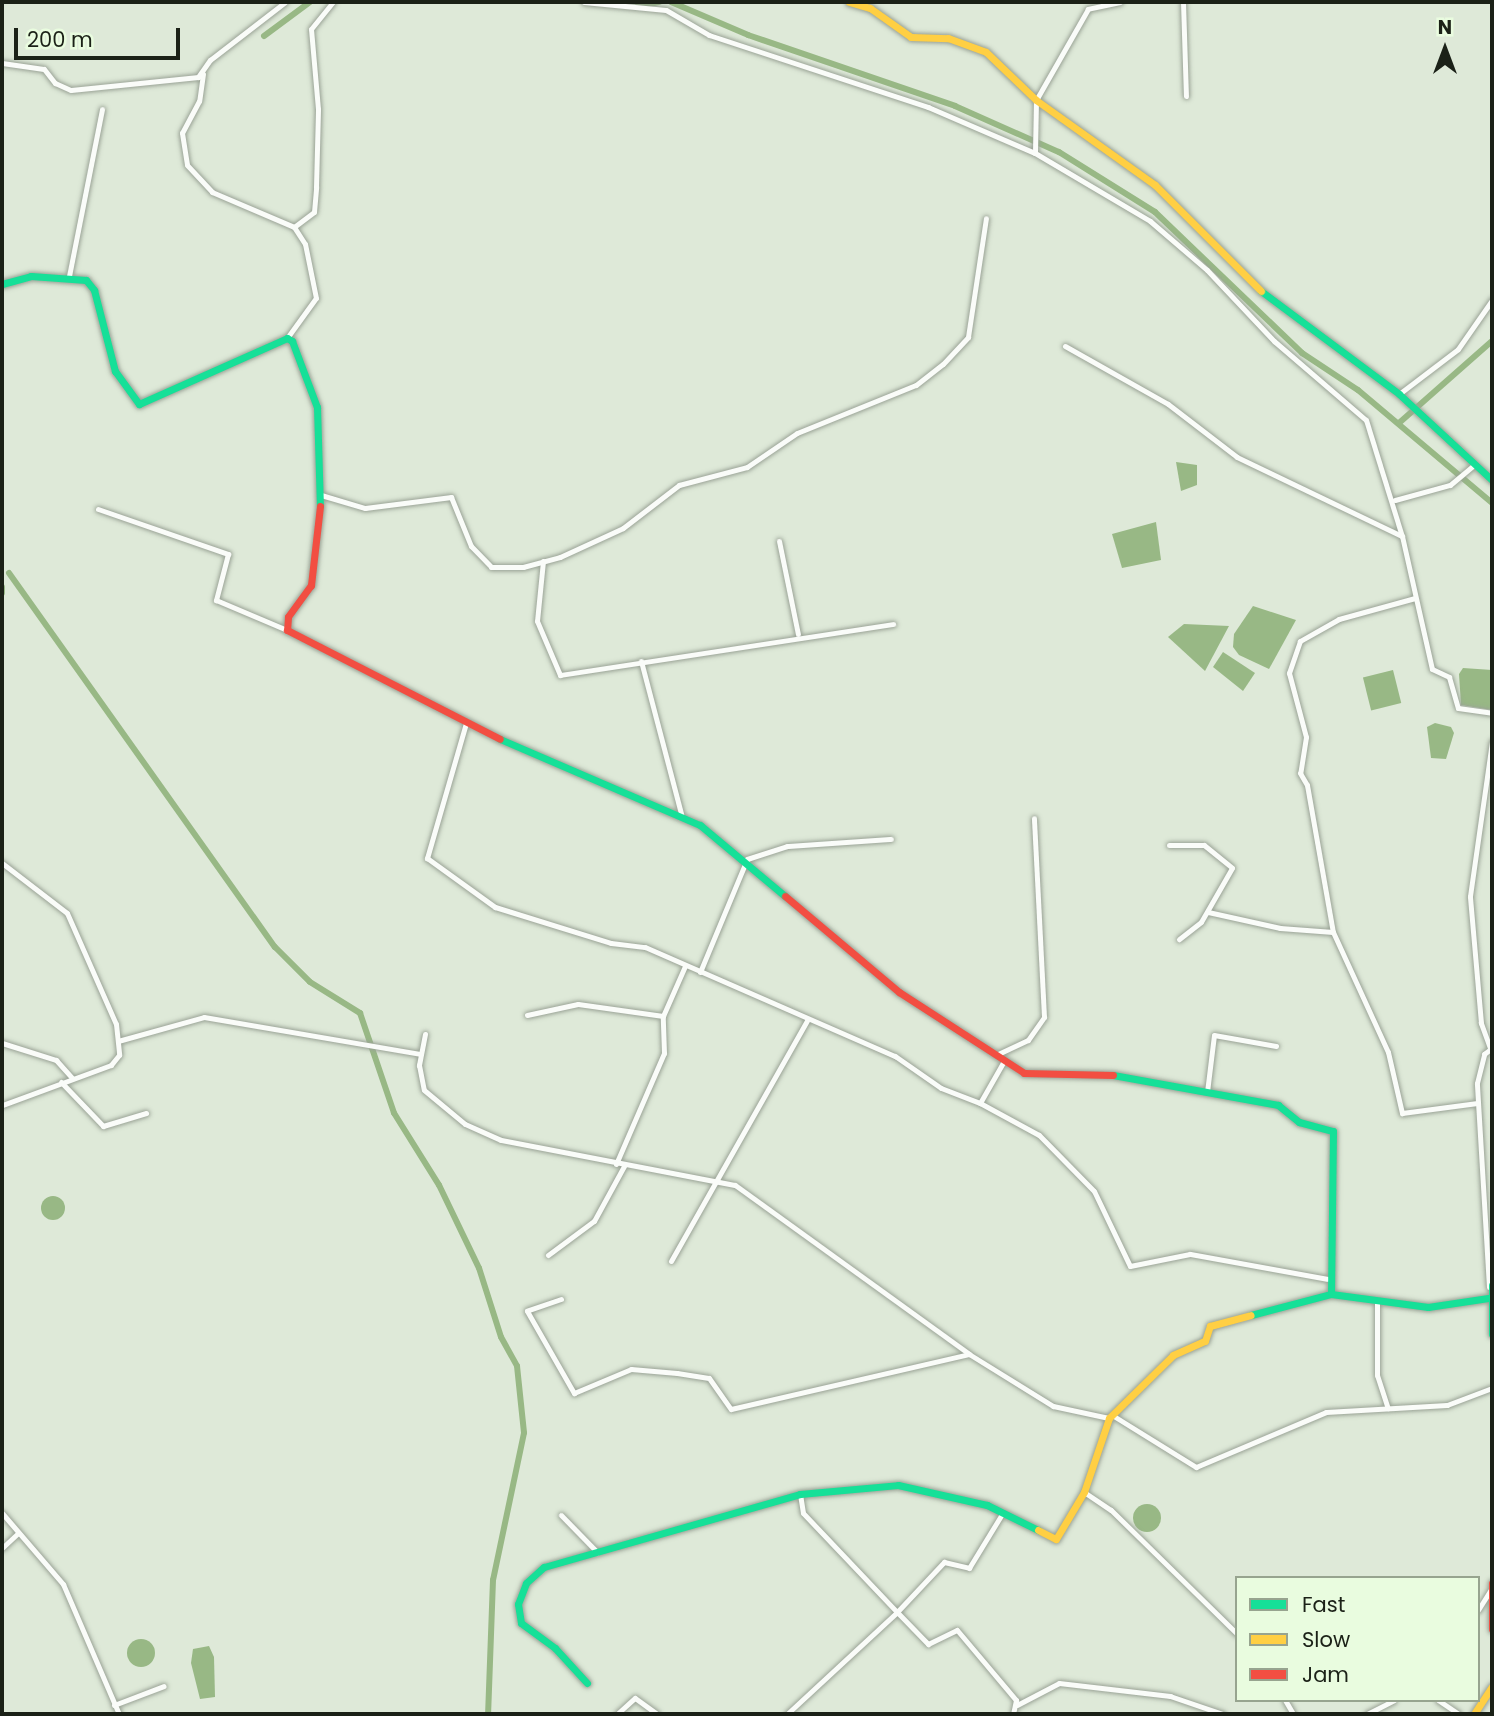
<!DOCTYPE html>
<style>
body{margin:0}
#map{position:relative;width:1494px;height:1716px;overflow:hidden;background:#dee9d8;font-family:Poppins,sans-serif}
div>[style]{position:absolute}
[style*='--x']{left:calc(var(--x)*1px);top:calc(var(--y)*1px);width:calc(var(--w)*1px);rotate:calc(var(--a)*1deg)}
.water>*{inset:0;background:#98b885;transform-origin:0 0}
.round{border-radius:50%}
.canal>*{height:6px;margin:-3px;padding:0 3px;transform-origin:3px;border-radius:3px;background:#98b885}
.roads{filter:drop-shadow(0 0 2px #9aa396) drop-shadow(0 0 2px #9aa396)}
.street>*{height:5px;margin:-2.5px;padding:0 2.5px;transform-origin:2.5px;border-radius:2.5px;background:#fafcf9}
.fast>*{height:7px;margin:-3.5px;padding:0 3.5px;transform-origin:3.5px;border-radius:3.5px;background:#16e098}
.slow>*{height:7px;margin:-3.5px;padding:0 3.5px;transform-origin:3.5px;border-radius:3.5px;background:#ffcf43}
.jam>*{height:7px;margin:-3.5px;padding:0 3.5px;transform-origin:3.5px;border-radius:3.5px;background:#f24e42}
span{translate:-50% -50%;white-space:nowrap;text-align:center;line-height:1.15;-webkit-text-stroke:7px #e9fcdf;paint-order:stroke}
.frame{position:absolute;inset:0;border:4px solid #1b2117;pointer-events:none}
.legend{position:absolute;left:1235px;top:1576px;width:245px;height:126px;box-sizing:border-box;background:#e9fcdf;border:2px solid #97a48f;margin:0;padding:9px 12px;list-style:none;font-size:21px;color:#1b2117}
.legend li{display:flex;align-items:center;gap:14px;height:35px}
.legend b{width:35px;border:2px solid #97a48f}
.north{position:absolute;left:1410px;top:14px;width:70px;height:70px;-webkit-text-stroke:5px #e9fcdf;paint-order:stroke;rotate:0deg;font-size:19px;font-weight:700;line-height:28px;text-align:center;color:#1b2117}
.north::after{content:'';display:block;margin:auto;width:24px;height:32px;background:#1b2117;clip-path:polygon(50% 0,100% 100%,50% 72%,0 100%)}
.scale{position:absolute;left:14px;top:28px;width:166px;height:32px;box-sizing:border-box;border:4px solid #1b2117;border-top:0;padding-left:9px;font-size:21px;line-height:24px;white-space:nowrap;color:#1b2117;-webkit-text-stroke:5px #e9fcdf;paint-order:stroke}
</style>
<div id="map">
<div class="water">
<i style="clip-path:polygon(1176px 462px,1197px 465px,1197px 485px,1181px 491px)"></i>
<i style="clip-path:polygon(1156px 522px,1161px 560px,1122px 568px,1112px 534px)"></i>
<i style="clip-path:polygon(1253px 606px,1296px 620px,1269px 669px,1239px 655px,1233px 647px,1234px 634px)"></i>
<i style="clip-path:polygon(1184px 624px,1229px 626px,1205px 671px,1168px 637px)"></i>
<i style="clip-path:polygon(1223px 652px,1255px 673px,1243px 691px,1213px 667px)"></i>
<i style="clip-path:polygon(1463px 668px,1492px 670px,1492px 710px,1461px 705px,1459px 674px)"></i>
<i style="left:1393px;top:670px;width:34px;height:31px;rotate:76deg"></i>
<i style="clip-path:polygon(1435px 723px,1451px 727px,1454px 733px,1446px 759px,1431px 758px,1427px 727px)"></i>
<i class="round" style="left:41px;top:1196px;width:24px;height:24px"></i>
<i class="round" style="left:1133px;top:1504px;width:28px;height:28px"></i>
<i class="round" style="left:127px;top:1639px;width:28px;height:28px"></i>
<i style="clip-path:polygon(209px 1646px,214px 1657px,215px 1697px,200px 1699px,191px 1663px,193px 1649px)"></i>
</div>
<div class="canal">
<i style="--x:671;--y:2;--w:84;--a:23.2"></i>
<i style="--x:748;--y:35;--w:219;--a:18.9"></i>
<i style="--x:955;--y:106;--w:114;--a:23.9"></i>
<i style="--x:1059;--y:152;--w:113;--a:32"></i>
<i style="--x:1155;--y:212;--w:204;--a:43.8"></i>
<i style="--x:1302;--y:353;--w:67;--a:33.5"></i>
<i style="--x:1358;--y:390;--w:175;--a:40.1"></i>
<i style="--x:637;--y:7;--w:23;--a:-13"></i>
<i style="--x:264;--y:36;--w:57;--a:-36.5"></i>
<i style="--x:1399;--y:423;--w:124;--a:-41.4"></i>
<i style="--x:9;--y:573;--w:459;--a:54.6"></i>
<i style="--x:275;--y:947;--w:49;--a:45"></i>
<i style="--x:310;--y:982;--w:59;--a:31.8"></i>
<i style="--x:360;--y:1013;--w:106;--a:71.2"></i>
<i style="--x:394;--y:1113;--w:85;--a:58"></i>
<i style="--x:439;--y:1185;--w:92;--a:64.3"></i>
<i style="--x:479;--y:1268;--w:72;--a:72.3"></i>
<i style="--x:501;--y:1337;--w:33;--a:61"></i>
<i style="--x:517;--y:1366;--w:67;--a:84"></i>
<i style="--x:524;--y:1433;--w:150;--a:101.9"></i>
<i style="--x:493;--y:1580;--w:134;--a:92.1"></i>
<i style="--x:2;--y:587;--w:6;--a:90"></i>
</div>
<div class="roads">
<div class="street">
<i style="--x:584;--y:2;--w:82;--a:5.6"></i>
<i style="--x:666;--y:10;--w:50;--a:30.2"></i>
<i style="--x:709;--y:35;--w:231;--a:18.2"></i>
<i style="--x:928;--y:107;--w:116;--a:23.3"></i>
<i style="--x:1120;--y:2;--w:33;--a:168"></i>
<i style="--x:1088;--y:9;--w:105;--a:119.7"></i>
<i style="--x:1036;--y:100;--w:53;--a:91.1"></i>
<i style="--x:1035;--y:153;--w:134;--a:30.6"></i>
<i style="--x:1150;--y:221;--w:75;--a:40.7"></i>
<i style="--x:1207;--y:270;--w:98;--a:46.7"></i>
<i style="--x:1274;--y:341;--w:121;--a:40.7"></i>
<i style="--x:1366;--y:420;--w:121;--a:72.8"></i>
<i style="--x:1183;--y:2;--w:94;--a:88.2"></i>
<i style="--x:2;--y:63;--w:42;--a:8.1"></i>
<i style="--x:44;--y:69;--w:18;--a:52"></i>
<i style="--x:55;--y:83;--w:17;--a:24"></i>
<i style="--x:71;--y:90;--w:128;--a:-5.8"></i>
<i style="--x:198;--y:77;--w:21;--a:-55"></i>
<i style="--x:210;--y:60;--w:95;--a:-37.7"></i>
<i style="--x:203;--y:74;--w:27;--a:98"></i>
<i style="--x:199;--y:101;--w:36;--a:118"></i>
<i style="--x:182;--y:133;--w:32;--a:81"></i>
<i style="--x:187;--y:165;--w:37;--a:47"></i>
<i style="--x:212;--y:192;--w:89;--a:23.1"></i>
<i style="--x:69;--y:276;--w:170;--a:-78.8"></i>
<i style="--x:287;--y:338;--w:49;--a:-54.1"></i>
<i style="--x:316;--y:298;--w:55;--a:-101.5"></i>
<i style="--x:305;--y:244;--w:20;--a:-123"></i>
<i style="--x:294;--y:227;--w:25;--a:-37"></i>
<i style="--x:314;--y:212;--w:25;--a:-85"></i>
<i style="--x:316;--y:187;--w:78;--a:-88.5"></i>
<i style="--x:318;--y:109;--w:80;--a:-95"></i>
<i style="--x:311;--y:29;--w:35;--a:-51"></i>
<i style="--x:1065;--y:346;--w:118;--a:29.4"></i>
<i style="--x:1168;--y:404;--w:87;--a:37.5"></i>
<i style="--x:1237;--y:457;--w:183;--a:25.6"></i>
<i style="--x:1402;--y:536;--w:136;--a:77.3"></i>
<i style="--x:1432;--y:669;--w:19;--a:25"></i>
<i style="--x:1449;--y:677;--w:32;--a:74"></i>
<i style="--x:1458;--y:708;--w:34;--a:8"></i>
<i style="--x:1399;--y:394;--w:74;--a:-37.3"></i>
<i style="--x:1458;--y:349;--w:60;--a:-55.2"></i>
<i style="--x:321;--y:495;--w:46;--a:16.5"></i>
<i style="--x:365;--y:508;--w:87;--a:-7.3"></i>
<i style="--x:451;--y:497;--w:53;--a:67.8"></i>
<i style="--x:471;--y:546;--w:29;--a:46"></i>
<i style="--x:491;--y:567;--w:32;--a:0"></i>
<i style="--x:523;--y:567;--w:38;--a:-15"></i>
<i style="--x:560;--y:557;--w:69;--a:-24.7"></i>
<i style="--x:623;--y:528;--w:71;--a:-37.5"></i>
<i style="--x:679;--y:485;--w:70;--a:-14.8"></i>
<i style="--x:747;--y:467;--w:60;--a:-34.2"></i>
<i style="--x:797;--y:433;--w:128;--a:-22"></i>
<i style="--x:916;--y:385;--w:34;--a:-38"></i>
<i style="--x:943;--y:364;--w:37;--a:-47"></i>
<i style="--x:968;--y:337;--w:120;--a:-81.4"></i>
<i style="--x:1395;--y:500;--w:57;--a:-15.3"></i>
<i style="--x:1450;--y:485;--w:31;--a:-40"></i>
<i style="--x:98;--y:509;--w:138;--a:19.1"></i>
<i style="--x:228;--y:554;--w:48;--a:104.6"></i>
<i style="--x:216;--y:600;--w:77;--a:22.9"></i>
<i style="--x:779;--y:541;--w:95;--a:78.5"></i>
<i style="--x:543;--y:561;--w:60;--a:95.7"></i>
<i style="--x:537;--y:621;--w:59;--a:66.9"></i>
<i style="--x:560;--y:675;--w:337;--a:-8.7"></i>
<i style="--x:1415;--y:598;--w:79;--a:164.6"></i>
<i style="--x:1339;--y:619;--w:45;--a:150.6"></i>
<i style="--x:1300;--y:641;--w:34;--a:109"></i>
<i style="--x:1289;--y:673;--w:66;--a:75.1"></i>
<i style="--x:1306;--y:737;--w:36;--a:99"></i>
<i style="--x:1300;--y:773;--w:14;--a:60"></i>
<i style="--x:1307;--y:785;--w:149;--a:80"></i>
<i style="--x:1333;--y:932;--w:132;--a:65.4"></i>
<i style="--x:1388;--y:1052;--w:63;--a:77.1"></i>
<i style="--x:1402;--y:1113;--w:76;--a:-7.6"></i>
<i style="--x:641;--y:661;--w:158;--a:75.3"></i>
<i style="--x:466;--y:723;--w:141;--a:106.1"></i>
<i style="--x:427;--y:858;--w:84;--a:35.8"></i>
<i style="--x:495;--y:907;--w:121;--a:17.2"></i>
<i style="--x:611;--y:943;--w:34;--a:7"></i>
<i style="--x:645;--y:947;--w:273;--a:23.6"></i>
<i style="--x:895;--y:1056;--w:56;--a:34.8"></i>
<i style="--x:941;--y:1088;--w:42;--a:21"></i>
<i style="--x:980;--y:1103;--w:48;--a:-60.3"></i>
<i style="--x:1169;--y:845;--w:35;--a:0"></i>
<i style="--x:1204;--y:845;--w:36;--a:39"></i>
<i style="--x:1232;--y:868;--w:62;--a:119.9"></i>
<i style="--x:1201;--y:922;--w:28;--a:142"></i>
<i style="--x:2;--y:863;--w:82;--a:37.6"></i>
<i style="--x:67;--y:913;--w:121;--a:66.2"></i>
<i style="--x:116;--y:1024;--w:31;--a:84"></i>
<i style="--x:119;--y:1055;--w:13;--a:129"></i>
<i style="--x:111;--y:1065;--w:116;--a:159.8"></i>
<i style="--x:1208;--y:912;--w:74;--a:12.5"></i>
<i style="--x:1280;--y:928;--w:53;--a:4.3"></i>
<i style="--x:700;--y:972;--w:122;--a:-67.4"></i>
<i style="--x:747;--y:859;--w:42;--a:-18"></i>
<i style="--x:787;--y:846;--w:104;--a:-3.9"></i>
<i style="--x:527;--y:1015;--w:52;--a:-12.2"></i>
<i style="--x:578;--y:1004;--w:86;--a:8"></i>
<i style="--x:663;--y:1016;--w:55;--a:-66.3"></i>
<i style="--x:425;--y:1034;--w:32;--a:101"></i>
<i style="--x:419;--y:1065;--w:25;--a:79"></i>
<i style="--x:424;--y:1090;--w:53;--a:39.7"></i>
<i style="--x:465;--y:1124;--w:39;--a:24"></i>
<i style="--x:501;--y:1140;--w:238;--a:10.9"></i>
<i style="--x:735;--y:1185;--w:289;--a:35.8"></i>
<i style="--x:969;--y:1354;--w:99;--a:31.8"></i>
<i style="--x:1053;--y:1406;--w:57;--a:12.1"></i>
<i style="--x:118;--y:1041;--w:89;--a:-15.6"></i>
<i style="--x:204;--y:1017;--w:219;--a:9.7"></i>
<i style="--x:2;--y:1043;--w:57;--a:17.5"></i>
<i style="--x:56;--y:1060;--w:24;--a:48"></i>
<i style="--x:1490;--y:1048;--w:27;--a:-110"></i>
<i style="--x:1481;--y:1023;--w:127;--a:-95"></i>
<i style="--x:1470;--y:896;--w:156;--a:-81.9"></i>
<i style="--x:998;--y:1054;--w:33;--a:-25"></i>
<i style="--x:1028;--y:1040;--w:28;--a:-55"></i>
<i style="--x:1044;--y:1017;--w:199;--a:-92.9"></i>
<i style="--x:61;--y:1082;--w:61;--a:46.3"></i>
<i style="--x:103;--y:1126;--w:45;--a:-16.8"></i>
<i style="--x:1207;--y:1092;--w:57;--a:-83"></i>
<i style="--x:1214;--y:1035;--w:63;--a:10.1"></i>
<i style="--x:980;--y:1103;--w:67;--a:28.5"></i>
<i style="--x:1039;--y:1135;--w:78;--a:45.5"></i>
<i style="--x:1094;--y:1191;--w:83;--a:64.4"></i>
<i style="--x:1130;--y:1266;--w:61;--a:-11.3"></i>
<i style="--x:1190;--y:1254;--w:139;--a:10.3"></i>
<i style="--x:616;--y:1164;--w:121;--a:-66.6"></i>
<i style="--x:664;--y:1053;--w:37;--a:-92"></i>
<i style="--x:548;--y:1255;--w:57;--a:-36.5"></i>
<i style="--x:594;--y:1221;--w:63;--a:-61.4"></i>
<i style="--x:671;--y:1261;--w:276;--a:-60.5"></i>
<i style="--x:1489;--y:1287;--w:204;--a:-93.4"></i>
<i style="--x:1477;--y:1083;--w:30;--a:-76"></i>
<i style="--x:1484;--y:1054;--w:10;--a:-37"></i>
<i style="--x:561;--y:1299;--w:36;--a:161"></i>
<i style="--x:527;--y:1311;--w:95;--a:60.2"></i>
<i style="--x:574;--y:1393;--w:62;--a:-22.8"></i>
<i style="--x:631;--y:1369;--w:46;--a:5"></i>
<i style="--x:677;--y:1373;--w:32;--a:9"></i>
<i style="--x:709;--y:1378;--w:38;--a:55"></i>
<i style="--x:731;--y:1409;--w:244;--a:-13"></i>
<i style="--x:1377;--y:1302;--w:73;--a:90"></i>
<i style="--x:1377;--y:1375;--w:35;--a:72"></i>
<i style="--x:1112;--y:1415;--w:99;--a:31.8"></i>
<i style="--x:1196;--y:1467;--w:141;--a:-22.9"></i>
<i style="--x:1326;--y:1412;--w:121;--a:-3.3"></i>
<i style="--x:1447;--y:1405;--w:48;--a:-20.7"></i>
<i style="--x:1084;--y:1492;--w:32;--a:34"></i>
<i style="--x:1111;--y:1510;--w:177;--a:44.5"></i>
<i style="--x:800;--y:1494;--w:19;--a:81"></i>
<i style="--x:803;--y:1513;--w:137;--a:46.5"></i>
<i style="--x:897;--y:1612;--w:69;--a:-46.8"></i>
<i style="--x:944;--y:1562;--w:26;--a:13"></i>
<i style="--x:969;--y:1568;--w:63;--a:-58.6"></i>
<i style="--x:2;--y:1513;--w:94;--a:49.3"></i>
<i style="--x:63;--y:1584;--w:142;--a:66.7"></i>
<i style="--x:561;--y:1515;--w:52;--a:45.8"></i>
<i style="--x:2;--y:1548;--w:22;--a:-43"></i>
<i style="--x:1478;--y:1610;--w:26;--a:-58"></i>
<i style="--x:1285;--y:1700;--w:16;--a:60"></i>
<i style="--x:1438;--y:1700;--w:25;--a:34"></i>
<i style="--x:114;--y:1705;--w:53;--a:-20.8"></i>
<i style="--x:1017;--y:1705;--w:47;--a:-27.6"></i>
<i style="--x:1059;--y:1683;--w:112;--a:6.7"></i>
<i style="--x:1170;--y:1696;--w:56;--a:18.8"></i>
<i style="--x:617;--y:1714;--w:24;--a:-42"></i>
<i style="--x:635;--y:1698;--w:27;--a:36"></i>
<i style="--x:787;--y:1714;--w:150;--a:-42.8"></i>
<i style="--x:897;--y:1612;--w:45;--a:45.9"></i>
<i style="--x:928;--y:1644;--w:32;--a:-26"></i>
<i style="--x:957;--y:1630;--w:92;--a:49.9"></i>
<i style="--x:1016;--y:1700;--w:14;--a:102"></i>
<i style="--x:1367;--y:1714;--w:30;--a:-27"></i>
</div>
<div class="fast">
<i style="--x:2;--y:284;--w:30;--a:-15"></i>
<i style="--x:31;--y:276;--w:55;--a:4.2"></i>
<i style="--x:86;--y:280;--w:13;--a:51"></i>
<i style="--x:94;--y:290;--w:84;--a:75.5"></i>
<i style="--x:115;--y:371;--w:41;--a:54"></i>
<i style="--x:139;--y:404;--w:162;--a:-24"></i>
<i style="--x:287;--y:338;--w:6;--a:31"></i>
<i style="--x:292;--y:341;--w:71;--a:69.3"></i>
<i style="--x:317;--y:407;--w:99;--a:88.3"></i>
<i style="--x:1261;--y:291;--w:172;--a:36.7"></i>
<i style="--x:1399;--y:394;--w:127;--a:42.8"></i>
<i style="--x:500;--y:739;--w:218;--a:23.3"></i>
<i style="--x:700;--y:825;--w:111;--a:39.9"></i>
<i style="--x:1113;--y:1075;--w:168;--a:10.3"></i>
<i style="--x:1278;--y:1105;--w:27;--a:39"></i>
<i style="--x:1299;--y:1122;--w:35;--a:15"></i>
<i style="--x:1333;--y:1131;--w:163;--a:90.7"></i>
<i style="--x:1492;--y:1285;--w:49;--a:90"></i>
<i style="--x:1251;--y:1315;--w:83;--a:-14.7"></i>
<i style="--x:1331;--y:1294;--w:98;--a:7.6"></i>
<i style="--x:1428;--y:1307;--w:61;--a:-8.5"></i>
<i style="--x:587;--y:1683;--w:47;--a:-132.4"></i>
<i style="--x:555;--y:1648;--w:42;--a:-143.7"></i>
<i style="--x:521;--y:1623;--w:19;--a:-99"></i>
<i style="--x:518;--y:1604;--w:22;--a:-69"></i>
<i style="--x:526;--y:1583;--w:24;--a:-42"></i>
<i style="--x:544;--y:1567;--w:266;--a:-15.9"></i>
<i style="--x:800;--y:1494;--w:98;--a:-5.2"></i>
<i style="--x:898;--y:1485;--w:91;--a:12.7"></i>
<i style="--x:987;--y:1505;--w:57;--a:26.1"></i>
</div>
<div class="slow">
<i style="--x:849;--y:2;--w:22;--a:16"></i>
<i style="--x:870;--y:8;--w:50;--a:35.3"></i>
<i style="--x:911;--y:37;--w:37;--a:2"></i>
<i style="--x:948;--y:38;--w:40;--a:20.2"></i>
<i style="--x:986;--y:52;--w:69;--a:43.8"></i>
<i style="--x:1036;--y:100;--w:146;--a:35.5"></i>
<i style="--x:1155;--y:185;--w:150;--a:45"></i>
<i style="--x:1038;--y:1530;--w:20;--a:27"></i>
<i style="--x:1056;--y:1539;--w:55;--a:-59.2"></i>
<i style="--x:1084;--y:1492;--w:78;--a:-71.3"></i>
<i style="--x:1109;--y:1418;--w:90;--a:-44.5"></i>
<i style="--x:1173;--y:1355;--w:35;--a:-24"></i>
<i style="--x:1205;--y:1341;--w:16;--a:-72"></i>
<i style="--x:1210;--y:1326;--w:42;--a:-15"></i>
<i style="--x:1474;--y:1714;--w:33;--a:-57"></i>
</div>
<div class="jam">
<i style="--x:320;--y:506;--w:80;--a:96.5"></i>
<i style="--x:311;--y:585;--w:39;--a:126"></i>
<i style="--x:288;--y:617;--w:13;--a:94"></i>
<i style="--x:287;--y:630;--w:239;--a:27.1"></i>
<i style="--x:785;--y:896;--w:149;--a:40.1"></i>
<i style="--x:899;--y:992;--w:149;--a:32.9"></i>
<i style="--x:1024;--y:1073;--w:89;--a:1.3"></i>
<i style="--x:1492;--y:1583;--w:46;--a:90"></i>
</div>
</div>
<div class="frame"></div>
<ul class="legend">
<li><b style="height:9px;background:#16e098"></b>Fast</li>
<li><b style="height:9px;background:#ffcf43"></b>Slow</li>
<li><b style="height:9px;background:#f24e42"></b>Jam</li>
</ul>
<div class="north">N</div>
<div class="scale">200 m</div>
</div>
